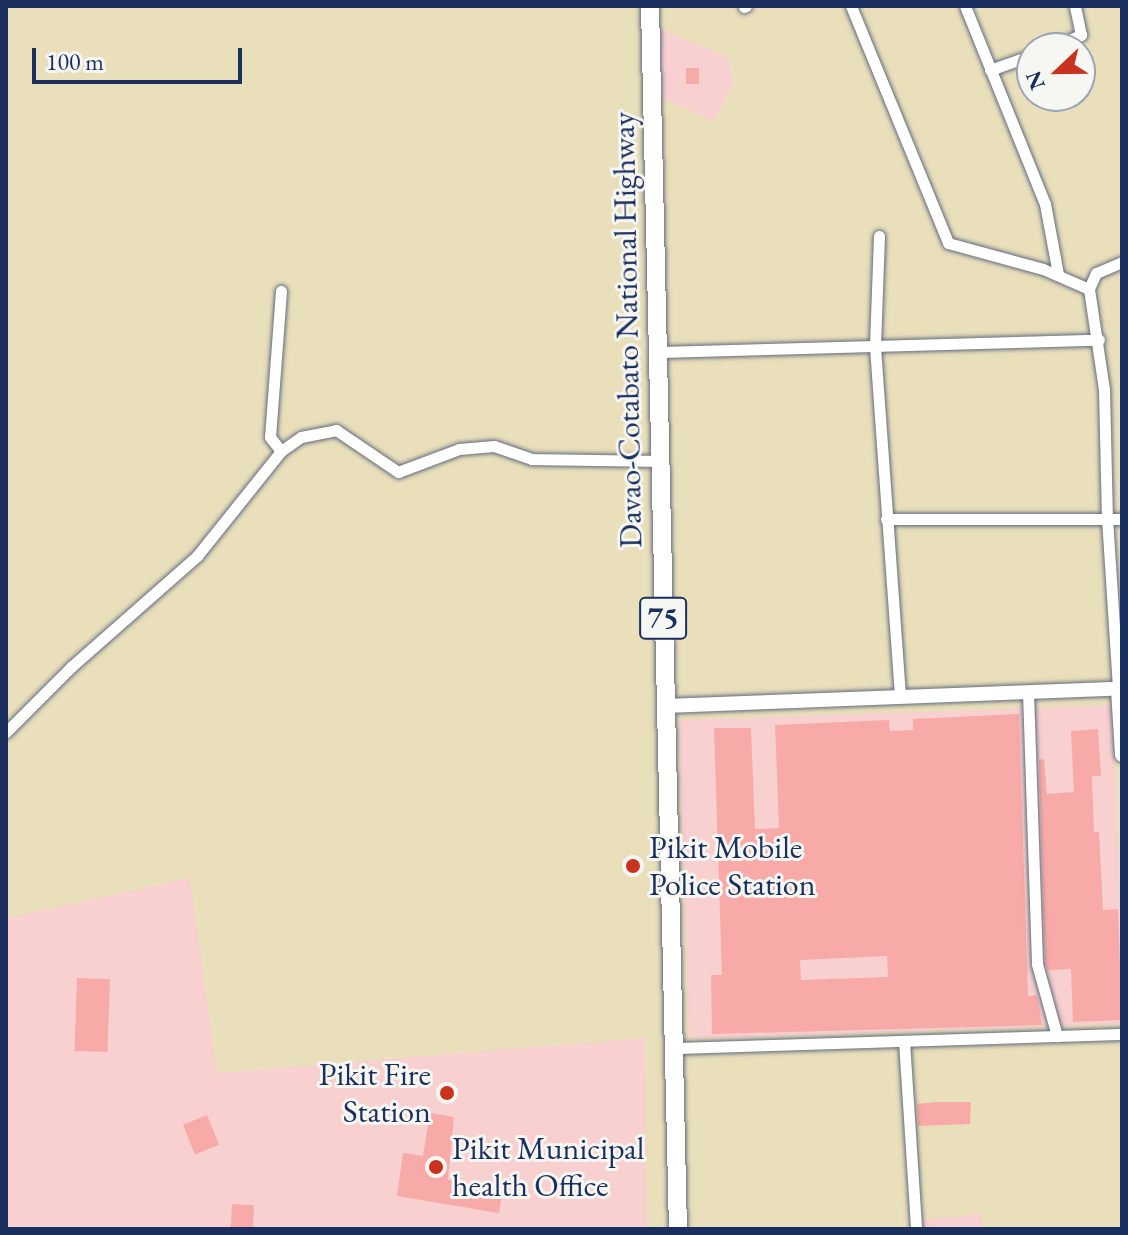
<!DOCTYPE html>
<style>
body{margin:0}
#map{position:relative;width:1128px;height:1235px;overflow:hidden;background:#e9dfbb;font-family:"EB Garamond",serif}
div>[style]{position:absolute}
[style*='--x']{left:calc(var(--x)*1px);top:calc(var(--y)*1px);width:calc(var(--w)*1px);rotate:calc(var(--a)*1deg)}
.built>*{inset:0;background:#f7d0cf;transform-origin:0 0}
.building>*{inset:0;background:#f8aaa8;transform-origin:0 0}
.roads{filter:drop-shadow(0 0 2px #636d7f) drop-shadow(0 0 2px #636d7f)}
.minor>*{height:11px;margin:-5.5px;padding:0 5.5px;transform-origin:5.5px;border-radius:5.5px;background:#fff}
.tertiary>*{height:14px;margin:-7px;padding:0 7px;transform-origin:7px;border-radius:7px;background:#fff}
.trunk>*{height:18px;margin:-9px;padding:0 9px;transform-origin:9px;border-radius:9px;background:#fff}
.dots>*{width:22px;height:22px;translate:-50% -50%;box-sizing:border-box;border:4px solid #f6f6f2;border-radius:50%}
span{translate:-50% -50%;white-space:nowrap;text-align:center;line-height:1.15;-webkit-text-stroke:6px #f6f6f2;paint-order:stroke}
.shield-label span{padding:2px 6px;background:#f6f6f2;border:2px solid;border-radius:6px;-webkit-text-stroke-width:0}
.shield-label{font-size:30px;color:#1b2f5e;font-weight:700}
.street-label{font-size:32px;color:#1b2f5e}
.poi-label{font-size:32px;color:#1b2f5e}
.left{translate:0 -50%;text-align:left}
.right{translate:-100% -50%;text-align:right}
.frame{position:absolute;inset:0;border:8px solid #1b2f5e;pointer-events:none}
.north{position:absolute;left:1016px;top:32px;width:80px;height:80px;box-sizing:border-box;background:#f6f6f2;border:2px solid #9ea6b7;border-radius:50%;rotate:248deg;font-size:22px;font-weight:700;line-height:32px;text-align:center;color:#1b2f5e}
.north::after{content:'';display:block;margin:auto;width:28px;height:36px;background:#c8321e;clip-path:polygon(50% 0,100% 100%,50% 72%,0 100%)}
.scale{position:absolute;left:32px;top:48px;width:210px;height:36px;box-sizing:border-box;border:4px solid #1b2f5e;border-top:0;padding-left:10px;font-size:24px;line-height:28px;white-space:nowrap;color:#1b2f5e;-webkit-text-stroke:6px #f6f6f2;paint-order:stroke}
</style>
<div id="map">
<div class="built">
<i style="clip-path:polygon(659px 28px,727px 57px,734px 82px,714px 122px,658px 96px)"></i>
<i style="left:1113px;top:705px;width:319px;height:435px;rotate:88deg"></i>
<i style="clip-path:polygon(190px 878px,217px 1073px,645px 1038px,647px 1229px,6px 1229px,6px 918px)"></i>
<i style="clip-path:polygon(981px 1214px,983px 1229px,924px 1229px,923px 1220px)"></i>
</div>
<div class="building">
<i style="left:686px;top:68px;width:13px;height:16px"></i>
<i style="clip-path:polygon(evenodd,1019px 714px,1028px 996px,1037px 995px,1042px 1025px,712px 1034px,711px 975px,722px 975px,714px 728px,751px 728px,755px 829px,779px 828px,775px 725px,889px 720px,890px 731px,913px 730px,913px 719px,1019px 714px,887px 956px,888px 977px,801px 980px,800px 960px,887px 956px)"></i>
<i style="clip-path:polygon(1098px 729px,1101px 776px,1092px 776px,1094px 832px,1099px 832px,1103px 910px,1118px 909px,1122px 1020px,1073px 1022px,1071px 969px,1048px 970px,1045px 963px,1039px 760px,1044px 759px,1047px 794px,1074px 792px,1071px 731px)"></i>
<i style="left:77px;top:978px;width:33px;height:73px;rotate:2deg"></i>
<i style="clip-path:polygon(937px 1102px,971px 1102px,970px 1124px,918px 1126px,917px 1104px)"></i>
<i style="clip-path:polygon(430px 1113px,454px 1117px,448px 1180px,503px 1188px,499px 1213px,397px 1196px,403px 1153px,423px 1156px)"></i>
<i style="left:207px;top:1115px;width:32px;height:26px;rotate:68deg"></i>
<i style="left:232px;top:1204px;width:22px;height:25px;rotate:3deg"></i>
</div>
<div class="roads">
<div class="minor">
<i style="--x:851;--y:6;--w:256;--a:67.7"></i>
<i style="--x:948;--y:243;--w:98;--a:15.3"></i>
<i style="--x:1043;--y:269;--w:50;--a:23.5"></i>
<i style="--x:965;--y:6;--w:214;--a:68"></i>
<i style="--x:1045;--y:204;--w:71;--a:79.5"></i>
<i style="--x:744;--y:7;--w:2;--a:-27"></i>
<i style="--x:1050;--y:48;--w:34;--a:-23"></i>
<i style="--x:1081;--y:35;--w:30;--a:-102"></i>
<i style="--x:990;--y:70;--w:45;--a:-19.7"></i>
<i style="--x:879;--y:236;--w:111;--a:92.1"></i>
<i style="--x:875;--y:347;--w:350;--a:85.9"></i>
<i style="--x:1122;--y:262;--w:28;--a:157"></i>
<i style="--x:1096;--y:273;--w:17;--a:114"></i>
<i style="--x:1089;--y:289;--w:101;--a:81.5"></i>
<i style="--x:1104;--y:389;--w:129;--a:88.7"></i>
<i style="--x:1107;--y:518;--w:171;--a:86.3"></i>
<i style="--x:1118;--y:689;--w:4;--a:0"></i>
<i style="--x:281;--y:291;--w:146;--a:94.3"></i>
<i style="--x:270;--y:437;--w:18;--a:52"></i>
<i style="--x:657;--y:352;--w:442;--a:-1.6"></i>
<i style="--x:886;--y:519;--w:236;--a:0"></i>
<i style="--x:1028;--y:692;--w:272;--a:88.1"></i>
<i style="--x:1037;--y:964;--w:75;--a:74.5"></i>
<i style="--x:6;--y:732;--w:92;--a:-45"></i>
<i style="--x:71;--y:667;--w:168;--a:-41.4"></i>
<i style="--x:197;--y:556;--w:134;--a:-51.3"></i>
<i style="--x:281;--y:451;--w:24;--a:-35"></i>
<i style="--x:301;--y:437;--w:36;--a:-11"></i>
<i style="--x:336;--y:430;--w:75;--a:34.1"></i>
<i style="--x:398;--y:472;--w:65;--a:-20.7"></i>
<i style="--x:459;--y:449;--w:35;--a:-5"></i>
<i style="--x:494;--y:446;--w:40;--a:18.9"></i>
<i style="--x:532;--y:459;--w:126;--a:0.9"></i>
<i style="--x:904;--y:1041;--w:188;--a:86.3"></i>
<i style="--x:675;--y:1048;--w:447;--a:-1.8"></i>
</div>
<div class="tertiary">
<i style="--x:666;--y:706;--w:452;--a:-2.2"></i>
<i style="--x:1118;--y:689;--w:66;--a:86.5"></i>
</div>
<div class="trunk">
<i style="--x:650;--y:6;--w:1223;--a:88.69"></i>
</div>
</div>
<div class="dots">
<i style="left:633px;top:866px;background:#c8321e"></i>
<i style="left:447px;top:1093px;background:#c8321e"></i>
<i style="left:436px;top:1167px;background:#c8321e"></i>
</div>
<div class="shield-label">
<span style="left:663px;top:618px">75</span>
</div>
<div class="street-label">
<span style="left:627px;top:330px;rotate:-91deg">Davao-Cotabato National Highway</span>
</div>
<div class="poi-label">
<span class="left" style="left:649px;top:866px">Pikit Mobile<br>Police Station</span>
<span class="right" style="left:431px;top:1093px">Pikit Fire<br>Station</span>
<span class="left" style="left:452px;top:1167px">Pikit Municipal<br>health Office</span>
</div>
<div class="frame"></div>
<div class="north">N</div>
<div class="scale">100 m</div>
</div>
